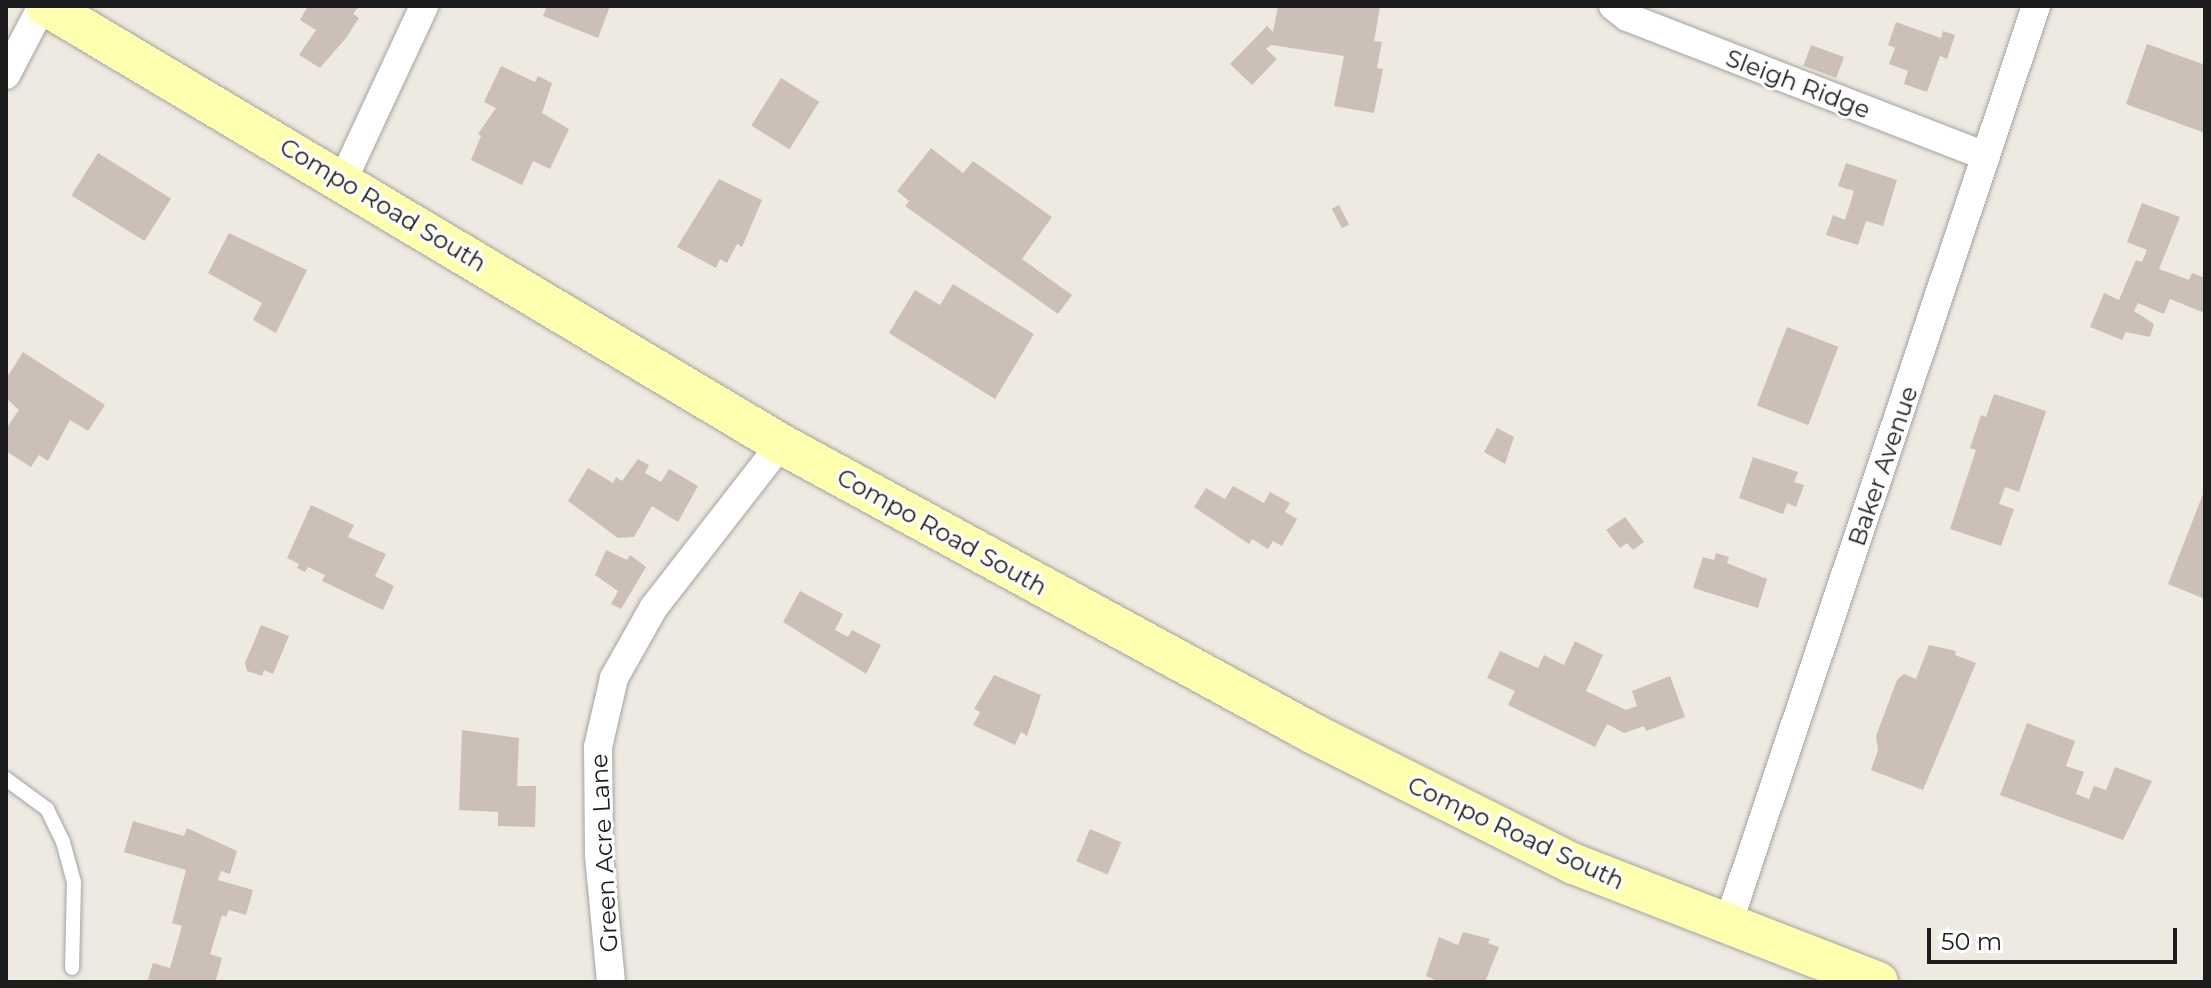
<!DOCTYPE html>
<style>
body{margin:0}
#map{position:relative;width:2211px;height:988px;overflow:hidden;background:#efeae1;font-family:Montserrat,sans-serif}
div>[style]{position:absolute}
[style*='--x']{left:calc(var(--x)*1px);top:calc(var(--y)*1px);width:calc(var(--w)*1px);rotate:calc(var(--a)*1deg)}
.building>*{inset:0;background:#cbbfb7;transform-origin:0 0}
.roads{filter:drop-shadow(0 0 2px #a3a3a3) drop-shadow(0 0 2px #a3a3a3)}
.service>*{height:14px;margin:-7px;padding:0 7px;transform-origin:7px;border-radius:7px;background:#fff}
.minor>*{height:28px;margin:-14px;padding:0 14px;transform-origin:14px;border-radius:14px;background:#fff}
.secondary>*{height:40px;margin:-20px;padding:0 20px;transform-origin:20px;border-radius:20px;background:#fdffaf}
span{translate:-50% -50%;white-space:nowrap;text-align:center;line-height:1.15;-webkit-text-stroke:6px #fff;paint-order:stroke}
.street-label{font-size:24px;color:#1c1c1c}
.frame{position:absolute;inset:0;border:8px solid #1c1c1c;pointer-events:none}
.scale{position:absolute;left:1927px;top:928px;width:250px;height:36px;box-sizing:border-box;border:4px solid #1c1c1c;border-top:0;padding-left:10px;font-size:24px;line-height:28px;white-space:nowrap;color:#1c1c1c;-webkit-text-stroke:6px #fff;paint-order:stroke}
</style>
<div id="map">
<div class="building">
<i style="clip-path:polygon(308px 6px,359px 6px,353px 14px,359px 18px,346px 38px,320px 68px,299px 55px,316px 30px,300px 20px)"></i>
<i style="clip-path:polygon(547px 6px,610px 6px,598px 38px,543px 16px)"></i>
<i style="clip-path:polygon(1278px 6px,1380px 7px,1374px 41px,1382px 42px,1377px 68px,1383px 69px,1374px 113px,1334px 106px,1344px 56px,1271px 45px,1266px 49px,1277px 59px,1252px 85px,1230px 64px,1267px 26px,1273px 32px)"></i>
<i style="clip-path:polygon(1896px 22px,1941px 38px,1943px 31px,1955px 35px,1947px 59px,1940px 56px,1927px 92px,1904px 84px,1908px 71px,1889px 64px,1895px 48px,1888px 45px)"></i>
<i style="clip-path:polygon(2147px 44px,2205px 65px,2205px 133px,2126px 104px)"></i>
<i style="left:1811px;top:45px;width:35px;height:22px;rotate:20deg"></i>
<i style="clip-path:polygon(501px 66px,535px 82px,538px 76px,552px 83px,542px 113px,569px 129px,550px 169px,533px 161px,522px 185px,471px 160px,481px 136px,478px 134px,496px 108px,484px 102px)"></i>
<i style="left:781px;top:78px;width:45px;height:56px;rotate:32deg"></i>
<i style="clip-path:polygon(931px 148px,963px 173px,973px 161px,1052px 217px,1022px 259px,1072px 295px,1058px 314px,905px 206px,909px 201px,897px 191px)"></i>
<i style="left:98px;top:153px;width:86px;height:50px;rotate:32deg"></i>
<i style="clip-path:polygon(1846px 163px,1897px 180px,1883px 226px,1866px 221px,1858px 245px,1826px 235px,1833px 215px,1845px 220px,1854px 191px,1838px 186px)"></i>
<i style="clip-path:polygon(719px 179px,762px 200px,742px 247px,737px 244px,727px 263px,720px 259px,716px 268px,677px 247px)"></i>
<i style="clip-path:polygon(2142px 203px,2180px 217px,2159px 269px,2189px 280px,2192px 273px,2205px 278px,2205px 313px,2170px 299px,2164px 314px,2138px 303px,2134px 311px,2154px 324px,2150px 337px,2126px 332px,2122px 340px,2090px 327px,2104px 293px,2119px 300px,2136px 260px,2142px 262px,2147px 250px,2127px 242px)"></i>
<i style="left:1339px;top:205px;width:22px;height:8px;rotate:63deg"></i>
<i style="clip-path:polygon(229px 233px,307px 270px,276px 333px,253px 320px,262px 303px,208px 273px)"></i>
<i style="clip-path:polygon(953px 284px,1034px 334px,995px 399px,889px 333px,915px 290px,940px 305px)"></i>
<i style="left:1787px;top:327px;width:55px;height:84px;rotate:21deg"></i>
<i style="clip-path:polygon(23px 352px,105px 405px,88px 431px,70px 420px,48px 461px,39px 455px,31px 467px,6px 451px,6px 429px,19px 410px,6px 398px,6px 379px)"></i>
<i style="clip-path:polygon(1994px 394px,2046px 411px,2019px 492px,2005px 487px,1999px 504px,2014px 509px,2001px 546px,1950px 529px,1976px 450px,1970px 448px,1981px 415px,1986px 417px)"></i>
<i style="clip-path:polygon(1497px 428px,1514px 437px,1505px 464px,1484px 452px)"></i>
<i style="clip-path:polygon(1753px 457px,1798px 472px,1794px 482px,1804px 485px,1796px 507px,1787px 503px,1783px 514px,1739px 498px)"></i>
<i style="clip-path:polygon(638px 459px,649px 465px,645px 473px,661px 482px,669px 469px,698px 486px,678px 522px,652px 506px,634px 537px,618px 538px,568px 501px,588px 468px,613px 483px,616px 477px,622px 481px)"></i>
<i style="clip-path:polygon(1233px 486px,1264px 503px,1270px 492px,1290px 503px,1285px 512px,1297px 519px,1282px 546px,1273px 541px,1268px 549px,1252px 539px,1249px 544px,1194px 507px,1206px 488px,1225px 499px)"></i>
<i style="clip-path:polygon(2205px 489px,2205px 599px,2168px 584px)"></i>
<i style="clip-path:polygon(311px 505px,354px 525px,348px 537px,386px 554px,375px 576px,394px 586px,383px 610px,322px 581px,325px 575px,308px 567px,305px 572px,297px 568px,299px 564px,287px 558px)"></i>
<i style="clip-path:polygon(1625px 517px,1644px 542px,1633px 550px,1627px 543px,1620px 548px,1606px 530px)"></i>
<i style="clip-path:polygon(606px 550px,627px 560px,630px 555px,646px 567px,621px 609px,611px 604px,618px 591px,595px 575px)"></i>
<i style="clip-path:polygon(1716px 553px,1729px 557px,1727px 563px,1767px 579px,1758px 608px,1693px 588px,1703px 557px,1714px 560px)"></i>
<i style="clip-path:polygon(800px 591px,843px 614px,835px 630px,848px 637px,852px 630px,881px 645px,866px 674px,783px 622px)"></i>
<i style="clip-path:polygon(261px 625px,289px 636px,273px 674px,264px 670px,262px 676px,247px 671px,245px 663px)"></i>
<i style="clip-path:polygon(1575px 641px,1603px 655px,1586px 691px,1626px 710px,1637px 706px,1632px 691px,1670px 676px,1685px 717px,1646px 731px,1644px 726px,1624px 733px,1607px 724px,1595px 747px,1508px 705px,1515px 691px,1487px 678px,1500px 651px,1538px 668px,1544px 655px,1564px 665px)"></i>
<i style="clip-path:polygon(1929px 645px,1956px 651px,1955px 655px,1976px 663px,1923px 790px,1871px 770px,1878px 750px,1876px 736px,1897px 680px,1904px 674px,1916px 679px)"></i>
<i style="clip-path:polygon(994px 675px,1041px 695px,1027px 736px,1021px 732px,1015px 745px,973px 725px,980px 712px,974px 709px)"></i>
<i style="clip-path:polygon(2027px 723px,2075px 741px,2066px 766px,2084px 772px,2076px 794px,2089px 799px,2094px 786px,2106px 790px,2115px 767px,2152px 781px,2123px 840px,2000px 795px)"></i>
<i style="clip-path:polygon(462px 730px,519px 738px,517px 786px,536px 786px,535px 827px,498px 826px,498px 812px,459px 810px)"></i>
<i style="clip-path:polygon(133px 821px,184px 836px,187px 828px,237px 851px,230px 874px,221px 871px,218px 880px,253px 890px,246px 915px,229px 910px,226px 917px,222px 915px,210px 954px,222px 958px,216px 980px,147px 982px,153px 963px,170px 968px,182px 926px,172px 923px,186px 870px,124px 852px)"></i>
<i style="left:1090px;top:829px;width:34px;height:35px;rotate:23deg"></i>
<i style="clip-path:polygon(1463px 932px,1490px 939px,1488px 943px,1499px 947px,1485px 982px,1440px 982px,1426px 976px,1439px 937px,1458px 945px)"></i>
</div>
<div class="roads">
<div class="service">
<i style="--x:6;--y:779;--w:51;--a:36.2"></i>
<i style="--x:47;--y:809;--w:37;--a:64"></i>
<i style="--x:63;--y:842;--w:41;--a:74.6"></i>
<i style="--x:74;--y:882;--w:86;--a:91.3"></i>
</div>
<div class="minor">
<i style="--x:1613;--y:6;--w:18;--a:38"></i>
<i style="--x:1627;--y:17;--w:385;--a:21.2"></i>
<i style="--x:6;--y:75;--w:78;--a:-62.4"></i>
<i style="--x:343;--y:180;--w:192;--a:-65"></i>
<i style="--x:1728;--y:924;--w:968;--a:-71.45"></i>
<i style="--x:611;--y:982;--w:128;--a:-95.4"></i>
<i style="--x:599;--y:855;--w:108;--a:-90.5"></i>
<i style="--x:598;--y:747;--w:71;--a:-76.9"></i>
<i style="--x:614;--y:678;--w:81;--a:-60.6"></i>
<i style="--x:654;--y:607;--w:207;--a:-52.1"></i>
</div>
<div class="secondary">
<i style="--x:46;--y:6;--w:856;--a:30.79"></i>
<i style="--x:781;--y:444;--w:607;--a:28.55"></i>
<i style="--x:1314;--y:734;--w:291;--a:26.6"></i>
<i style="--x:1574;--y:864;--w:326;--a:21.2"></i>
</div>
</div>
<div class="street-label">
<span style="left:1798px;top:84px;rotate:21deg">Sleigh Ridge</span>
<span style="left:383px;top:205px;rotate:31deg">Compo Road South</span>
<span style="left:1883px;top:466px;rotate:-71deg">Baker Avenue</span>
<span style="left:942px;top:532px;rotate:29deg">Compo Road South</span>
<span style="left:1516px;top:833px;rotate:25deg">Compo Road South</span>
<span style="left:604px;top:853px;rotate:-93deg">Green Acre Lane</span>
</div>
<div class="frame"></div>
<div class="scale">50 m</div>
</div>
